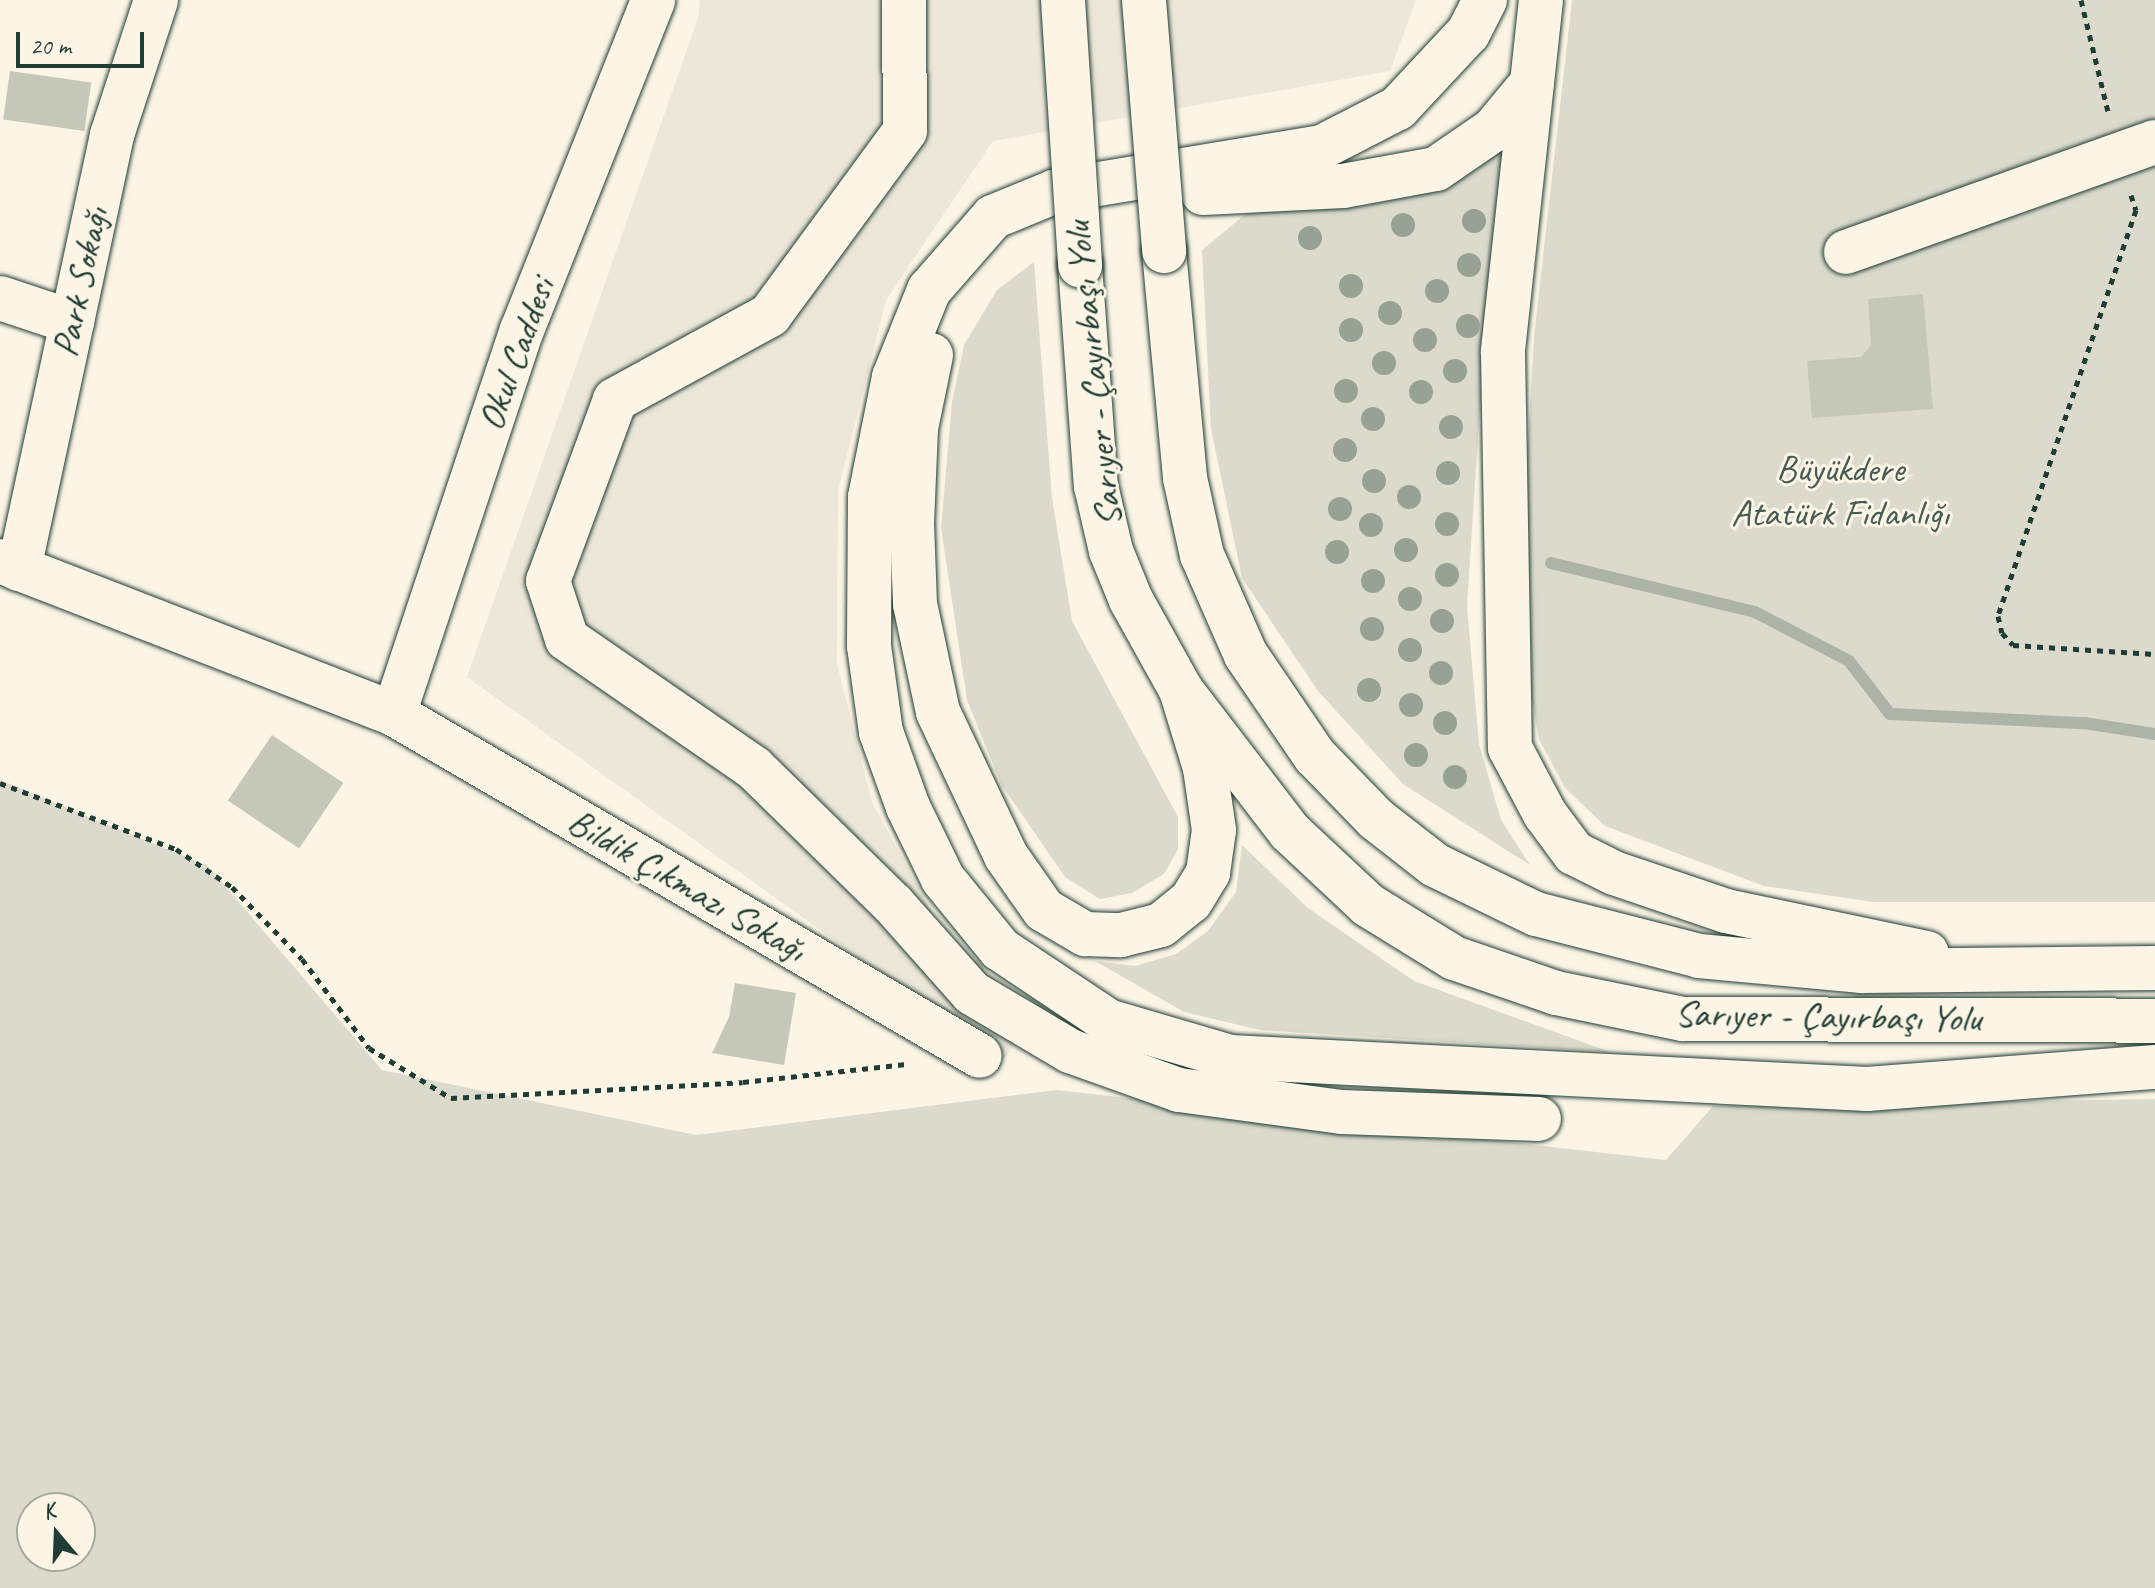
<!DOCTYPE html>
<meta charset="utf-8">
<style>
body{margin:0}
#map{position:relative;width:2155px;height:1588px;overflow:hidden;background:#fcf5e5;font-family:Caveat,sans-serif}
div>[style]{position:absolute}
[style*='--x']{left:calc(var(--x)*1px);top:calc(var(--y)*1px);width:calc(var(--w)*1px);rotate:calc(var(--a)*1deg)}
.built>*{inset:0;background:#ece7d8}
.green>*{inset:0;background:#dcdacc}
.stream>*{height:12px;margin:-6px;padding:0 6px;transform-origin:6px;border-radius:6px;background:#aeb3a7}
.building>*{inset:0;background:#c5c7b9;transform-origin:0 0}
.path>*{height:5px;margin-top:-2.5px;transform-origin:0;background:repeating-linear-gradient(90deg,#1f3d34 0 6px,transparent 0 12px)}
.roads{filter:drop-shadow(0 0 2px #1f3d34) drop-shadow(0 0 2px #1f3d34)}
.minor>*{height:44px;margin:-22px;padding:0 22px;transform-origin:22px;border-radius:22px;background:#fcf5e5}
.major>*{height:44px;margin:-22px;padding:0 22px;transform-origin:22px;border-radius:22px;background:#fcf5e5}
.bridges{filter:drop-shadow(0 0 2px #1f3d34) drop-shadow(0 0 2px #1f3d34)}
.major-bridge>*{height:44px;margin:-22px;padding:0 22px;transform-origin:22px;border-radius:22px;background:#fcf5e5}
.trees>*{width:24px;height:24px;margin:-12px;border-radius:50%;background:#97a194}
span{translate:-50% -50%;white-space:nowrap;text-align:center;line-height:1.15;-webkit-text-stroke:6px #fcf5e5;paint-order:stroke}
.street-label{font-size:38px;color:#1f3d34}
.park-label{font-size:38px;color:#455c52}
.north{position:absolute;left:16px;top:1492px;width:80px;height:80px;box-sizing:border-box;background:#fcf5e5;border:2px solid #a4ab9e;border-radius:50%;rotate:341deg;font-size:22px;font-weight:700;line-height:32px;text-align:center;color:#1f3d34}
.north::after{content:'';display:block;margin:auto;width:28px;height:36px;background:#1f3d34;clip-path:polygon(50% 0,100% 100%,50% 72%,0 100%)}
.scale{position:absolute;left:16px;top:32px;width:128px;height:36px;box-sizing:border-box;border:4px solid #1f3d34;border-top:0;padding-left:10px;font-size:24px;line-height:28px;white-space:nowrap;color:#1f3d34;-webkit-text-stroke:6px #fcf5e5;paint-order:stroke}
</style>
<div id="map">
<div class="built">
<i style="clip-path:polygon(700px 0,1416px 0,1390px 71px,993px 141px,886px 300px,838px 491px,837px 664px,872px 802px,940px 928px,1032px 1015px,1003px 1061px,467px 677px,698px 18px)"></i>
</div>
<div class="green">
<i style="clip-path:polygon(1572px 0,2155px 0,2155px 902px,1873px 902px,1764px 886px,1605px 826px,1565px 788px,1539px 739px,1529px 684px,1524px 510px,1534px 337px)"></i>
<i style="clip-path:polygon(1511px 142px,1480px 407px,1467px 606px,1479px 744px,1501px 820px,1530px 865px,1403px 784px,1318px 691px,1242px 578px,1211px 429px,1202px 250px,1271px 193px)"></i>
<i style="clip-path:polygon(1034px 262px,1052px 498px,1072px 621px,1178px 817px,1178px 849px,1164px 874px,1132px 893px,1100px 899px,1065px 877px,1001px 784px,967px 700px,941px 528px,952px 402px,964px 345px,997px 290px)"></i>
<i style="clip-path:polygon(evenodd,0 780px,208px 866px,382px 1070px,696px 1135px,1057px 1090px,1666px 1160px,1713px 1106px,2155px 1099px,2155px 1588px,0 1588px,0 780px,32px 1508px,80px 1508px,80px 1556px,32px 1556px,32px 1508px)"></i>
<i style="clip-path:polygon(1242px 845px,1308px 908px,1414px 981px,1610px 1052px,1260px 1030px,1184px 1012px,1095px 961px,1135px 966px,1176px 954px,1208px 931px,1236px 892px)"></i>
</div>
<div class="stream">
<i style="--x:1551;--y:563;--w:210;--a:13.5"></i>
<i style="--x:1755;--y:612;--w:106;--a:27.5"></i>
<i style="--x:1849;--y:661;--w:67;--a:52.3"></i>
<i style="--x:1890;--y:714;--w:194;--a:2.7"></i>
<i style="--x:2084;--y:723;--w:72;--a:8.8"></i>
</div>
<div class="building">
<i style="left:10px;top:71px;width:82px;height:49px;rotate:8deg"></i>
<i style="clip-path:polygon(1923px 294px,1933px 409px,1812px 418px,1807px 361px,1861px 357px,1871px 345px,1868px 299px)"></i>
<i style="left:272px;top:735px;width:86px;height:79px;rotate:34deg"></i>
<i style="clip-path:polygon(735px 983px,796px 993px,784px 1065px,712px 1053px,729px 1017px)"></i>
</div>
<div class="path">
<i style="--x:2081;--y:0;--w:115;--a:76.4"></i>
<i style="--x:2131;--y:195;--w:16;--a:72"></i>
<i style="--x:2136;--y:210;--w:429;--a:108.8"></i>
<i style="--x:1998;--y:616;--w:17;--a:77"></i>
<i style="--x:2002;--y:633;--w:16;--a:47"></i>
<i style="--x:2013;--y:645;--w:142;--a:3.6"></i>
<i style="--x:0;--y:783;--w:188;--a:20.6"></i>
<i style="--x:176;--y:849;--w:68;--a:34.2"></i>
<i style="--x:232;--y:887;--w:100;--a:45.8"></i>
<i style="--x:302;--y:959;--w:111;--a:53"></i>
<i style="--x:369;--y:1048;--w:96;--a:31.4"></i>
<i style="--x:451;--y:1098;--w:292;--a:-3.1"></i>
<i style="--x:743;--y:1082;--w:164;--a:-6.3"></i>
</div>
<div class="roads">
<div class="minor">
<i style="--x:904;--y:0;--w:131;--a:89.6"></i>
<i style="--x:905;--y:131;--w:228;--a:126.3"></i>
<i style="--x:770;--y:315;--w:177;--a:151.3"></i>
<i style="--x:615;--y:400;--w:193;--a:110.3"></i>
<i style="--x:548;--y:581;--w:61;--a:71.9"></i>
<i style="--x:567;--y:639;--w:227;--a:34.6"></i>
<i style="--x:754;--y:768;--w:194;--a:44.4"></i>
<i style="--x:893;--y:904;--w:119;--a:48.4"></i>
<i style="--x:972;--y:993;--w:114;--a:30.6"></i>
<i style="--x:1070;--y:1051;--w:116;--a:19.7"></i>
<i style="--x:1179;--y:1090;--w:164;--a:7.7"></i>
<i style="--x:1342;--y:1112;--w:197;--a:2"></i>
<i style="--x:1846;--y:252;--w:328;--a:-19.6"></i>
<i style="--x:0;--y:298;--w:76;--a:18.4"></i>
<i style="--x:0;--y:561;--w:423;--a:21.2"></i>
<i style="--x:394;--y:714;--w:678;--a:30.27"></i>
<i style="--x:19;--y:569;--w:444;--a:-77.9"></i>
<i style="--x:112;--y:135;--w:142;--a:-71.9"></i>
<i style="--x:394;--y:714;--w:405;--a:-71.6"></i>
<i style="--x:522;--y:330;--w:355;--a:-68.3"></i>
</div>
<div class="major">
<i style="--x:1485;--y:0;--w:37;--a:117"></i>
<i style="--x:1468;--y:33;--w:103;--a:133"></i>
<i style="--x:1398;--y:108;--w:85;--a:152.8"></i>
<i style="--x:1322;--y:147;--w:270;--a:170.6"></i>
<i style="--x:1056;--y:191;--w:68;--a:157.6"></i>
<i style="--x:993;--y:217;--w:97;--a:131.2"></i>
<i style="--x:929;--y:290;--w:94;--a:111.9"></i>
<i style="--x:894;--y:377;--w:122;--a:101.3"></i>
<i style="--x:870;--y:497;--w:149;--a:90.4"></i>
<i style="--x:869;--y:646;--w:87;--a:82.1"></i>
<i style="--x:881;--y:732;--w:80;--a:70.2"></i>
<i style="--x:908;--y:807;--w:80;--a:64.1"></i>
<i style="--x:943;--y:879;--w:90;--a:50.8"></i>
<i style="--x:1000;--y:949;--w:130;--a:33.7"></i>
<i style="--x:1108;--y:1021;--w:127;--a:16.4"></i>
<i style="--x:1230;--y:1057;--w:638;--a:2.88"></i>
<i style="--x:1867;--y:1089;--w:289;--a:-4.4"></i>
<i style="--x:1541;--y:0;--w:354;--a:96.2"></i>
<i style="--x:1503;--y:352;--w:396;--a:89"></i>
<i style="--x:1510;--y:748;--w:75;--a:62.1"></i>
<i style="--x:1545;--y:814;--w:49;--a:53.4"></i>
<i style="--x:1574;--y:853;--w:45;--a:26.6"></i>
<i style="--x:1614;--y:873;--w:118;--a:18.7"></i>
<i style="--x:1726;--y:911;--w:205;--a:11.8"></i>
<i style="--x:1203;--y:193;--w:140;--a:-2.9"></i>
<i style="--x:1343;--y:186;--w:95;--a:-10.4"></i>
<i style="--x:1436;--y:169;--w:69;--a:-34.4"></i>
<i style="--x:1493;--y:130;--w:61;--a:-50.3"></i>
<i style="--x:1164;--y:251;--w:228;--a:84.7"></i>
<i style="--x:1185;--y:478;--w:79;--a:77.6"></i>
<i style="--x:1202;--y:555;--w:109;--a:66.3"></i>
<i style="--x:1246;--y:655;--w:122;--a:55.7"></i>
<i style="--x:1315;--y:756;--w:88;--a:45.9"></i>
<i style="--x:1376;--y:819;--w:75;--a:37.9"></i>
<i style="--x:1435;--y:865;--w:112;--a:25.9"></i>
<i style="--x:1536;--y:914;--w:168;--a:14.4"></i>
<i style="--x:1699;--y:956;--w:164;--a:5.3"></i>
<i style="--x:1862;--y:971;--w:293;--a:-0.6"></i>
<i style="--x:1080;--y:265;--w:222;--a:85.9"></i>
<i style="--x:1096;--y:486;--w:67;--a:77"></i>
<i style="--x:1111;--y:551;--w:53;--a:67.8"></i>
<i style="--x:1131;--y:600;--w:103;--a:60.9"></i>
<i style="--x:1181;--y:690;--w:178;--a:52.5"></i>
<i style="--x:1289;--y:831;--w:108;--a:43.1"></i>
<i style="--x:1368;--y:905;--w:101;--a:31.6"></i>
<i style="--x:1454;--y:958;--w:108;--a:18.9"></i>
<i style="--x:1556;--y:993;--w:130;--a:11.6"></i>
<i style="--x:1683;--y:1019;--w:472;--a:0.2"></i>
<i style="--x:931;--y:355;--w:75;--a:101.6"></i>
<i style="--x:916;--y:428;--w:95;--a:92.4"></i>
<i style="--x:912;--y:523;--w:81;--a:87.9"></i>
<i style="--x:915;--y:604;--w:110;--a:78"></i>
<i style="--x:938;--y:712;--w:159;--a:64.7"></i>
<i style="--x:1006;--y:856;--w:66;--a:54.9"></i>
<i style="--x:1044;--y:910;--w:48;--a:30.3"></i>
<i style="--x:1085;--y:934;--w:36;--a:2"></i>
<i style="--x:1121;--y:935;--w:41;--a:-14"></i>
<i style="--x:1161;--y:925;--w:38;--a:-39"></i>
<i style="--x:1191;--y:901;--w:33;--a:-59"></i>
<i style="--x:1208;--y:873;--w:43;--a:-82.1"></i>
<i style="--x:1214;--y:830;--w:63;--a:-98.3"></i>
<i style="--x:1205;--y:768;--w:82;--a:-107.1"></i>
</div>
</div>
<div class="bridges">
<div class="major-bridge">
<i style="--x:1063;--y:0;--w:266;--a:86.3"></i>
<i style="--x:1144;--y:0;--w:252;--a:85.4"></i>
</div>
</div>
<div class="trees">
<i style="left:1474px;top:221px"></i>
<i style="left:1403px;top:225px"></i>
<i style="left:1310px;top:238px"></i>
<i style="left:1469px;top:265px"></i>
<i style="left:1351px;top:286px"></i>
<i style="left:1437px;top:291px"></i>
<i style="left:1390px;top:313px"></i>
<i style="left:1468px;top:326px"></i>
<i style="left:1351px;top:330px"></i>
<i style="left:1425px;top:340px"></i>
<i style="left:1384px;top:363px"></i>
<i style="left:1455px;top:371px"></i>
<i style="left:1346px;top:391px"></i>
<i style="left:1421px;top:392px"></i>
<i style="left:1373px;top:419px"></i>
<i style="left:1451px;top:427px"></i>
<i style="left:1345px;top:450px"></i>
<i style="left:1448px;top:473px"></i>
<i style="left:1374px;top:481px"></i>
<i style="left:1409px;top:497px"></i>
<i style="left:1340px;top:509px"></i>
<i style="left:1447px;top:524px"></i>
<i style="left:1371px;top:525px"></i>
<i style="left:1406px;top:550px"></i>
<i style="left:1337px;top:552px"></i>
<i style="left:1447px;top:575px"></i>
<i style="left:1373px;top:581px"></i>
<i style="left:1410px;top:599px"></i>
<i style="left:1442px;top:621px"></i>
<i style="left:1372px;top:629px"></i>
<i style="left:1410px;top:650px"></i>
<i style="left:1441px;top:673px"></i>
<i style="left:1369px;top:690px"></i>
<i style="left:1411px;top:705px"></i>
<i style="left:1445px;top:723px"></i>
<i style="left:1416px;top:755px"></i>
<i style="left:1455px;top:777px"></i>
</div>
<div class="street-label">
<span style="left:80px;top:282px;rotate:-78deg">Park Sokağı</span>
<span style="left:516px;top:354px;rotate:-70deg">Okul Caddesi</span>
<span style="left:1093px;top:374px;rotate:-96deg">Sarıyer - Çayırbaşı Yolu</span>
<span style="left:687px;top:885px;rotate:30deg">Bildik Çıkmazı Sokağı</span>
<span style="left:1828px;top:1016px;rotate:1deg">Sarıyer - Çayırbaşı Yolu</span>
</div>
<div class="park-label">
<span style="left:1840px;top:491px">Büyükdere<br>Atatürk Fidanlığı</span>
</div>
<div class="north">K</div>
<div class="scale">20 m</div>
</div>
